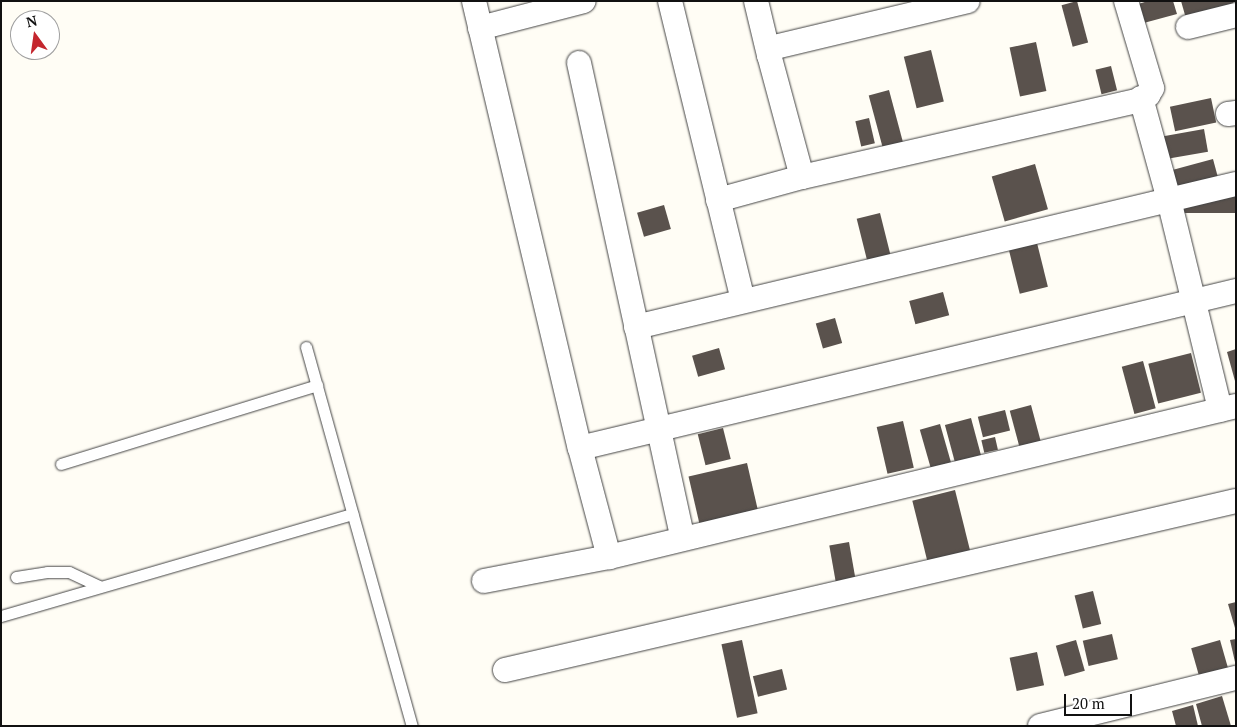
<!DOCTYPE html>
<style>
body{margin:0}
#map{position:relative;width:1237px;height:727px;overflow:hidden;background:#fffdf5;font-family:"PT Serif",serif}
div>[style]{position:absolute}
[style*='--x']{left:calc(var(--x)*1px);top:calc(var(--y)*1px);width:calc(var(--w)*1px);rotate:calc(var(--a)*1deg)}
.building>*{inset:0;background:#5a524d;transform-origin:0 0}
.roads{filter:drop-shadow(0 0 1px #444) drop-shadow(0 0 1px #444)}
.service>*{height:11px;margin:-5.5px;padding:0 5.5px;transform-origin:5.5px;border-radius:5.5px;background:#fff}
.minor>*{height:24px;margin:-12px;padding:0 12px;transform-origin:12px;border-radius:12px;background:#fff}
span{translate:-50% -50%;white-space:nowrap;text-align:center;line-height:1.15;-webkit-text-stroke:5px #fff;paint-order:stroke}
.frame{position:absolute;inset:0;border:2px solid #111;pointer-events:none}
.north{position:absolute;left:10px;top:10px;width:50px;height:50px;box-sizing:border-box;background:#fff;border:1px solid #a0a0a0;border-radius:50%;rotate:346deg;font-size:14px;font-weight:700;line-height:20px;text-align:center;color:#111}
.north::after{content:'';display:block;margin:auto;width:18px;height:22px;background:#c4262e;clip-path:polygon(50% 0,100% 100%,50% 72%,0 100%)}
.scale{position:absolute;left:1064px;top:694px;width:68px;height:22px;box-sizing:border-box;border:2px solid #111;border-top:0;padding-left:6px;font-size:15px;line-height:18px;white-space:nowrap;color:#111;-webkit-text-stroke:4px #fff;paint-order:stroke}
</style>
<div id="map">
<div class="building">
<i style="left:1077px;top:1px;width:43px;height:16px;rotate:75deg"></i>
<i style="clip-path:polygon(1148px 1px,1173px 1px,1177px 14px,1140px 24px,1135px 5px)"></i>
<i style="clip-path:polygon(1181px 1px,1233px 1px,1235px 9px,1187px 22px)"></i>
<i style="left:1036px;top:42px;width:50px;height:27px;rotate:78deg"></i>
<i style="left:931px;top:50px;width:53px;height:28px;rotate:76deg"></i>
<i style="left:1111px;top:66px;width:25px;height:16px;rotate:76deg"></i>
<i style="left:889px;top:90px;width:54px;height:21px;rotate:75deg"></i>
<i style="left:1211px;top:98px;width:25px;height:42px;rotate:78deg"></i>
<i style="left:869px;top:118px;width:26px;height:14px;rotate:77deg"></i>
<i style="left:1204px;top:129px;width:23px;height:44px;rotate:80deg"></i>
<i style="left:1213px;top:159px;width:20px;height:44px;rotate:75deg"></i>
<i style="left:1035px;top:164px;width:47px;height:45px;rotate:74deg"></i>
<i style="left:1236px;top:193px;width:20px;height:52px;rotate:90deg"></i>
<i style="left:664px;top:205px;width:25px;height:28px;rotate:74deg"></i>
<i style="left:880px;top:213px;width:45px;height:24px;rotate:76deg"></i>
<i style="left:1037px;top:243px;width:45px;height:29px;rotate:76deg"></i>
<i style="left:943px;top:292px;width:24px;height:35px;rotate:75deg"></i>
<i style="left:835px;top:318px;width:26px;height:20px;rotate:74deg"></i>
<i style="left:719px;top:348px;width:22px;height:28px;rotate:74deg"></i>
<i style="clip-path:polygon(1236px 349px,1236px 381px,1235px 381px,1227px 352px)"></i>
<i style="left:1191px;top:353px;width:41px;height:44px;rotate:76deg"></i>
<i style="left:1143px;top:361px;width:49px;height:22px;rotate:75deg"></i>
<i style="left:1031px;top:405px;width:38px;height:22px;rotate:75deg"></i>
<i style="left:1005px;top:410px;width:21px;height:28px;rotate:76deg"></i>
<i style="left:971px;top:418px;width:48px;height:27px;rotate:75deg"></i>
<i style="left:903px;top:421px;width:48px;height:27px;rotate:77deg"></i>
<i style="left:940px;top:424px;width:48px;height:21px;rotate:74deg"></i>
<i style="left:723px;top:428px;width:32px;height:26px;rotate:76deg"></i>
<i style="left:995px;top:437px;width:13px;height:14px;rotate:77deg"></i>
<i style="left:747px;top:463px;width:49px;height:60px;rotate:77deg"></i>
<i style="left:955px;top:490px;width:66px;height:44px;rotate:76deg"></i>
<i style="left:849px;top:542px;width:41px;height:20px;rotate:80deg"></i>
<i style="left:1093px;top:591px;width:34px;height:19px;rotate:76deg"></i>
<i style="clip-path:polygon(1236px 602px,1236px 628px,1235px 628px,1228px 604px)"></i>
<i style="left:1112px;top:634px;width:26px;height:30px;rotate:77deg"></i>
<i style="clip-path:polygon(1236px 639px,1236px 662px,1235px 662px,1230px 640px)"></i>
<i style="left:742px;top:640px;width:75px;height:21px;rotate:78deg"></i>
<i style="left:1076px;top:640px;width:32px;height:21px;rotate:74deg"></i>
<i style="left:1220px;top:640px;width:29px;height:30px;rotate:74deg"></i>
<i style="left:1037px;top:652px;width:34px;height:28px;rotate:78deg"></i>
<i style="left:782px;top:669px;width:21px;height:30px;rotate:76deg"></i>
<i style="clip-path:polygon(1222px 696px,1231px 726px,1202px 726px,1196px 704px)"></i>
<i style="clip-path:polygon(1193px 705px,1198px 726px,1176px 726px,1172px 711px)"></i>
</div>
<div class="roads">
<div class="service">
<i style="--x:306;--y:347;--w:394;--a:74.4"></i>
<i style="--x:61;--y:464;--w:268;--a:-17.1"></i>
<i style="--x:16;--y:577;--w:31;--a:-9"></i>
<i style="--x:47;--y:572;--w:22;--a:0"></i>
<i style="--x:69;--y:572;--w:33;--a:25"></i>
<i style="--x:1;--y:616;--w:366;--a:-16.2"></i>
</div>
<div class="minor">
<i style="--x:474;--y:1;--w:459;--a:76.7"></i>
<i style="--x:580;--y:448;--w:113;--a:75.1"></i>
<i style="--x:670;--y:1;--w:308;--a:76.3"></i>
<i style="--x:756;--y:1;--w:56;--a:76.5"></i>
<i style="--x:1188;--y:27;--w:49;--a:-14"></i>
<i style="--x:480;--y:28;--w:107;--a:-14.6"></i>
<i style="--x:579;--y:63;--w:485;--a:77.7"></i>
<i style="--x:1141;--y:98;--w:106;--a:74.6"></i>
<i style="--x:1169;--y:200;--w:216;--a:76.3"></i>
<i style="--x:1228;--y:114;--w:8;--a:-7"></i>
<i style="--x:802;--y:177;--w:126;--a:-105.1"></i>
<i style="--x:769;--y:55;--w:10;--a:-53"></i>
<i style="--x:775;--y:47;--w:198;--a:-13.4"></i>
<i style="--x:718;--y:200;--w:87;--a:-15.3"></i>
<i style="--x:802;--y:177;--w:344;--a:-12.8"></i>
<i style="--x:1137;--y:101;--w:13;--a:-29"></i>
<i style="--x:1148;--y:95;--w:8;--a:-60"></i>
<i style="--x:1152;--y:88;--w:91;--a:-106.6"></i>
<i style="--x:636;--y:327;--w:617;--a:-13.41"></i>
<i style="--x:580;--y:448;--w:675;--a:-13.46"></i>
<i style="--x:484;--y:581;--w:127;--a:-10.9"></i>
<i style="--x:609;--y:557;--w:645;--a:-13.54"></i>
<i style="--x:505;--y:670;--w:750;--a:-13.02"></i>
<i style="--x:1040;--y:726;--w:202;--a:-13.8"></i>
</div>
</div>
<div class="frame"></div>
<div class="north">N</div>
<div class="scale">20 m</div>
</div>
